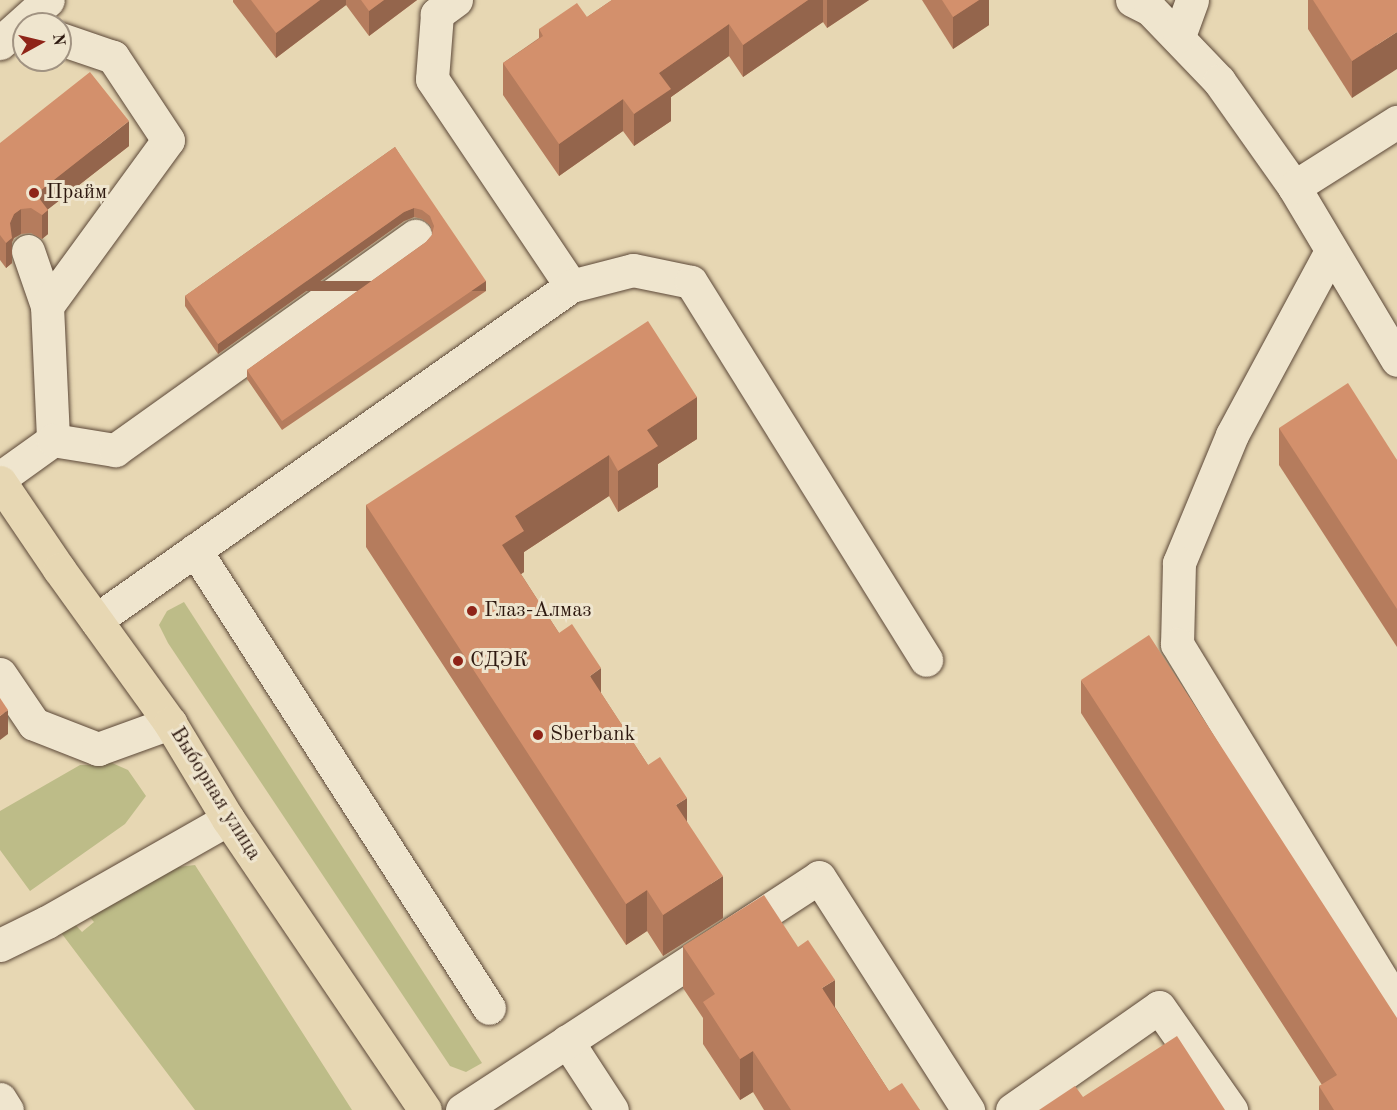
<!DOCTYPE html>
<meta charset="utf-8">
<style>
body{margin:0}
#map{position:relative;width:1397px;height:1110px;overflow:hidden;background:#e7d7b3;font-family:"Old Standard TT",serif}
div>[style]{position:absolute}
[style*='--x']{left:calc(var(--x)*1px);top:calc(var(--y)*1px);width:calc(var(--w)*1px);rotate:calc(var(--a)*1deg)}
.green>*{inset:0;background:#bdbc88}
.roads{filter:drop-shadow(0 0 2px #5c4838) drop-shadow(0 0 2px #5c4838)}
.minor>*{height:33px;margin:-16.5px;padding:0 16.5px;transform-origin:16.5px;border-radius:16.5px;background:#efe5ce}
.major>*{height:33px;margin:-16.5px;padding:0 16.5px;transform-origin:16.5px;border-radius:16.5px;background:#e7d7b3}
.wall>*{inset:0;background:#b57c5d}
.shaded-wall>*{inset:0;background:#94654c;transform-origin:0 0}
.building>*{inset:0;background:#d3906c}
.dots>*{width:16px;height:16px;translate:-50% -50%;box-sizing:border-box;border:3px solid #efe5ce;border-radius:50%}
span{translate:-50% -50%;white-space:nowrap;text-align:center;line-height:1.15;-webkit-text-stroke:6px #efe5ce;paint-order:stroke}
.poi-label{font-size:21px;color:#2d180f}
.left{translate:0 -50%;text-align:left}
.street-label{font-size:21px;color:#2d180f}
.north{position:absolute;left:12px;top:12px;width:60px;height:60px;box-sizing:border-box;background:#efe5ce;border:2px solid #a19382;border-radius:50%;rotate:82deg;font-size:16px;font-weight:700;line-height:24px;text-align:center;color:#2d180f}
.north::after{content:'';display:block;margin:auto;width:21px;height:27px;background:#8f2418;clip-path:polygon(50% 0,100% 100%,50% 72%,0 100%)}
</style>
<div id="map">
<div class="green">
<i style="clip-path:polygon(184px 602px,482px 1063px,466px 1072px,450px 1066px,168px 643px,159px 625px,167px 611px)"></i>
<i style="clip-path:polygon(103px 759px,128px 770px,146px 796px,125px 824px,30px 891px,0 850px,0 811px,80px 765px,93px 765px)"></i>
<i style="clip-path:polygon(195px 865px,352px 1110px,195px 1110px,59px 930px,71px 920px,82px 932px,94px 922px,85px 912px,144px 871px)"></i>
</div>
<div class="roads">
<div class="minor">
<i style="--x:456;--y:0;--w:24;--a:144"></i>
<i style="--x:437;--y:14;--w:65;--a:94.4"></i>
<i style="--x:432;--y:79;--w:249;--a:56.1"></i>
<i style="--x:1132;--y:0;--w:20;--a:27"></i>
<i style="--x:1150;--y:9;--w:100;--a:46.2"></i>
<i style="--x:1219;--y:81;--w:130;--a:54.7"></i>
<i style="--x:1294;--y:187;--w:201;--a:59.2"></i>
<i style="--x:1179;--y:36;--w:38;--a:-70"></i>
<i style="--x:0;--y:43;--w:64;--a:-41.9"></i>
<i style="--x:1294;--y:187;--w:122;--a:-32.3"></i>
<i style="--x:28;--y:251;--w:58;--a:70.9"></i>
<i style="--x:47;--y:306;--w:134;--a:87.4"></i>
<i style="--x:1331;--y:251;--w:209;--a:118.3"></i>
<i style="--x:1232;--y:435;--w:139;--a:112.5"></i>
<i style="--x:1179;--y:563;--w:81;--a:91.4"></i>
<i style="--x:1177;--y:644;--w:423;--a:58.6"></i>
<i style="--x:47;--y:306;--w:205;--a:-53.9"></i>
<i style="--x:168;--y:140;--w:100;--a:-123.5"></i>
<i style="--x:113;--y:57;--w:56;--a:-161.2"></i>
<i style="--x:0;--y:478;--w:65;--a:-35.6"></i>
<i style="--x:53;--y:440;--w:63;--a:9.2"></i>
<i style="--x:115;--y:450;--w:369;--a:-35.5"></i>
<i style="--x:195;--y:550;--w:544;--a:57.3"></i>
<i style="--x:96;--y:620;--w:581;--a:-35.11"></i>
<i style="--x:571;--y:286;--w:64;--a:-14.5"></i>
<i style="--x:633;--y:270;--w:59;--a:11.7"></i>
<i style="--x:691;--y:282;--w:445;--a:58.1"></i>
<i style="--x:0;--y:674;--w:60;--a:55.8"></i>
<i style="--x:34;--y:724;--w:69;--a:21.3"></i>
<i style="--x:98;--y:749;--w:77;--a:-19.9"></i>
<i style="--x:0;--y:945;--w:52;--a:-26.1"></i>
<i style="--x:47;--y:922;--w:208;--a:-29.6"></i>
<i style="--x:567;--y:1041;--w:82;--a:56.9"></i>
<i style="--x:0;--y:1099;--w:13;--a:58"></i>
<i style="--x:462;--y:1110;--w:426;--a:-33.1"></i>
<i style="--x:819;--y:877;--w:277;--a:57.4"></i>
<i style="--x:1012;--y:1110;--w:179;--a:-35"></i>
<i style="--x:1159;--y:1007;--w:126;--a:55"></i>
</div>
<div class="major">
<i style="--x:0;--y:482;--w:105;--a:55.9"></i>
<i style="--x:59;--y:569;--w:190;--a:54.2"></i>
<i style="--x:170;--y:723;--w:112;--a:58.9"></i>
<i style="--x:228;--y:819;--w:351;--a:55.9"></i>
</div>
</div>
<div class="wall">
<i style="clip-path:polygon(233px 0,417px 0,369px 36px,346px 5px,276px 58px,233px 2px)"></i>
<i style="clip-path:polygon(612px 0,869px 0,827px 28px,823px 22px,743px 77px,729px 56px,671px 97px,671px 121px,634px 146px,623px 131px,559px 176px,503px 95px,503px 63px,539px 38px,539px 29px,587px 17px)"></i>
<i style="clip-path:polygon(922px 0,989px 0,989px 25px,953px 49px)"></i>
<i style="clip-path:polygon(1308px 0,1397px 0,1352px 98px,1308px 29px)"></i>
<i style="clip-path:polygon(0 143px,129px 146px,48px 209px,48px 234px,42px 239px,31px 233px,21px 234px,14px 238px,12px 242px,12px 263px,6px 268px,0 260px)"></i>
<i style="clip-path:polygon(395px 147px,486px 291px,282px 430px,247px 379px,247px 370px,426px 242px,432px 235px,432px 232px,430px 225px,422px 219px,414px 217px,404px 221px,218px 354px,185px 306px,185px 296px)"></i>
<i style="clip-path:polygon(697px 397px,697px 439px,658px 464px,658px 487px,618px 512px,609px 496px,524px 552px,524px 572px,521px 574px,559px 633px,601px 693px,648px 765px,687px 822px,723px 918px,663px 956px,647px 931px,626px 945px,366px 547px,366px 505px)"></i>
<i style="clip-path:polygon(1279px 428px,1397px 460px,1397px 647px,1279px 465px)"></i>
<i style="clip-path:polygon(1081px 680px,1397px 1110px,1319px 1110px,1319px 1086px,1322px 1085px,1081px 713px)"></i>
<i style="clip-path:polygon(683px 946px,835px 1007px,889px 1091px,920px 1110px,764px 1110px,753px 1092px,740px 1100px,703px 1044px,703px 1018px,683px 988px)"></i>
</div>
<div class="shaded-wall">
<i style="clip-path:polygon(320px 0,346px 0,346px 5px,276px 58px,276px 33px)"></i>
<i style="clip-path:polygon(384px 0,417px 0,369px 36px,369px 11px)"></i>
<i style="clip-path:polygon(808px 0,823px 0,823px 22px,743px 77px,743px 45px)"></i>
<i style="clip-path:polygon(827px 0,869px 0,827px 28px)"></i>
<i style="clip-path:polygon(979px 0,989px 0,989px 25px,953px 49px,953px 17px)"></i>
<i style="clip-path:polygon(729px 24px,729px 56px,671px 97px,671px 121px,634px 146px,634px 114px,659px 73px)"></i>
<i style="clip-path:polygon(1397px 32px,1397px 69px,1352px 98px,1352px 61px)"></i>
<i style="clip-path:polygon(623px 99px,623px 131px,559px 176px,559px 144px)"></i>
<i style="clip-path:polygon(129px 121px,129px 146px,42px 214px,36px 194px)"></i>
<i style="clip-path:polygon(414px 208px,414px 217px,404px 221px,218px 354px,218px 344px,404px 212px)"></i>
<i style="clip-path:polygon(21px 209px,21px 234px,14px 238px,12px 242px,12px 263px,6px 268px,6px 243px,10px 223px,14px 214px)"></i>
<i style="clip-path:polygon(48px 210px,48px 234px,42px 239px,42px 215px)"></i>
<i style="left:486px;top:281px;width:10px;height:247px;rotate:90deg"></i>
<i style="clip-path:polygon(697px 397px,697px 439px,658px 464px,658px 487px,618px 512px,618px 471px,647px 430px)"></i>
<i style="clip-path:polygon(609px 455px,609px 496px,524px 552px,524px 572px,502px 587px,502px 545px,515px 516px)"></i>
<i style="clip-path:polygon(601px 668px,601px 710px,590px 676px)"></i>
<i style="clip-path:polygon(8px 710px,8px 734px,0 740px,0 716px)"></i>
<i style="clip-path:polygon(687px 798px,687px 840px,676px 805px)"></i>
<i style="clip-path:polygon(723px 876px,723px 918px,663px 956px,663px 915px)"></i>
<i style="clip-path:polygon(647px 890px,647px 931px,626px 945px,626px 904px)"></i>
<i style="clip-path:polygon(835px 980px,835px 1022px,822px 988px)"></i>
<i style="clip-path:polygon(753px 1051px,753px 1092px,740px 1100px,740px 1059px)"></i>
</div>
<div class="building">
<i style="clip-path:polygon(251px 0,320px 0,276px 33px)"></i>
<i style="clip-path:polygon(361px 0,384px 0,369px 11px)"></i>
<i style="clip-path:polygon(612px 0,808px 0,743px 45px,729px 24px,659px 73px,671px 89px,634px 114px,623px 99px,559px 144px,503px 63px,543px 36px,539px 29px,577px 3px,587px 17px)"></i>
<i style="clip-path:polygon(942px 0,979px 0,953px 17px)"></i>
<i style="clip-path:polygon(1313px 0,1397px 0,1397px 32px,1352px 61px)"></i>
<i style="clip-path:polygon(90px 72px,129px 121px,36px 194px,48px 210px,42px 215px,31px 208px,21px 209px,14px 214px,10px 223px,12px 238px,6px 243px,0 235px,0 143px)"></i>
<i style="clip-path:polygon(395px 147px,486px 281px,282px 421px,247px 370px,426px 242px,432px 235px,434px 226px,430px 216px,422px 210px,414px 208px,404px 212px,218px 344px,185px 296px)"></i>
<i style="clip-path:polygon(648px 321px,697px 397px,647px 430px,658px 446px,618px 471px,609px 455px,515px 516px,524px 531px,502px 545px,559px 633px,572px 624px,601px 668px,590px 676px,648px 765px,660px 757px,687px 798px,676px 805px,723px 876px,663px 915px,647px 890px,626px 904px,366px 505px)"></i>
<i style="clip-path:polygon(1348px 383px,1397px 460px,1397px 609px,1279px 428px)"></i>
<i style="clip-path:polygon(1149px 635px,1397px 1018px,1397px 1110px,1334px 1110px,1319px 1086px,1337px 1075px,1081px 680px)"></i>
<i style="clip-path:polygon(0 698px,8px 710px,0 716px)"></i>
<i style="clip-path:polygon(764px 895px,798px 947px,808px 940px,835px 980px,822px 988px,889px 1091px,902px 1083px,920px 1110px,791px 1110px,753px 1051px,740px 1059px,703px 1002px,715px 994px,683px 946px)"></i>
<i style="clip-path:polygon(1177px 1036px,1225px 1110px,1039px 1110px,1075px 1086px,1083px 1097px)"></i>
</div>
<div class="dots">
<i style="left:34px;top:193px;background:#8f2418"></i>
<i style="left:472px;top:611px;background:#8f2418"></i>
<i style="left:458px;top:661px;background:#8f2418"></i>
<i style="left:538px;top:735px;background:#8f2418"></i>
</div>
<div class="poi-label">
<span class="left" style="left:46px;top:193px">Прайм</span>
<span class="left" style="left:484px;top:611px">Глаз-Алмаз</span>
<span class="left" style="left:470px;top:661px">СДЭК</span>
<span class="left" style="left:550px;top:735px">Sberbank</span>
</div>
<div class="street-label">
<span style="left:215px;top:794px;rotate:58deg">Выборная улица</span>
</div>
<div class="north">N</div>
</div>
